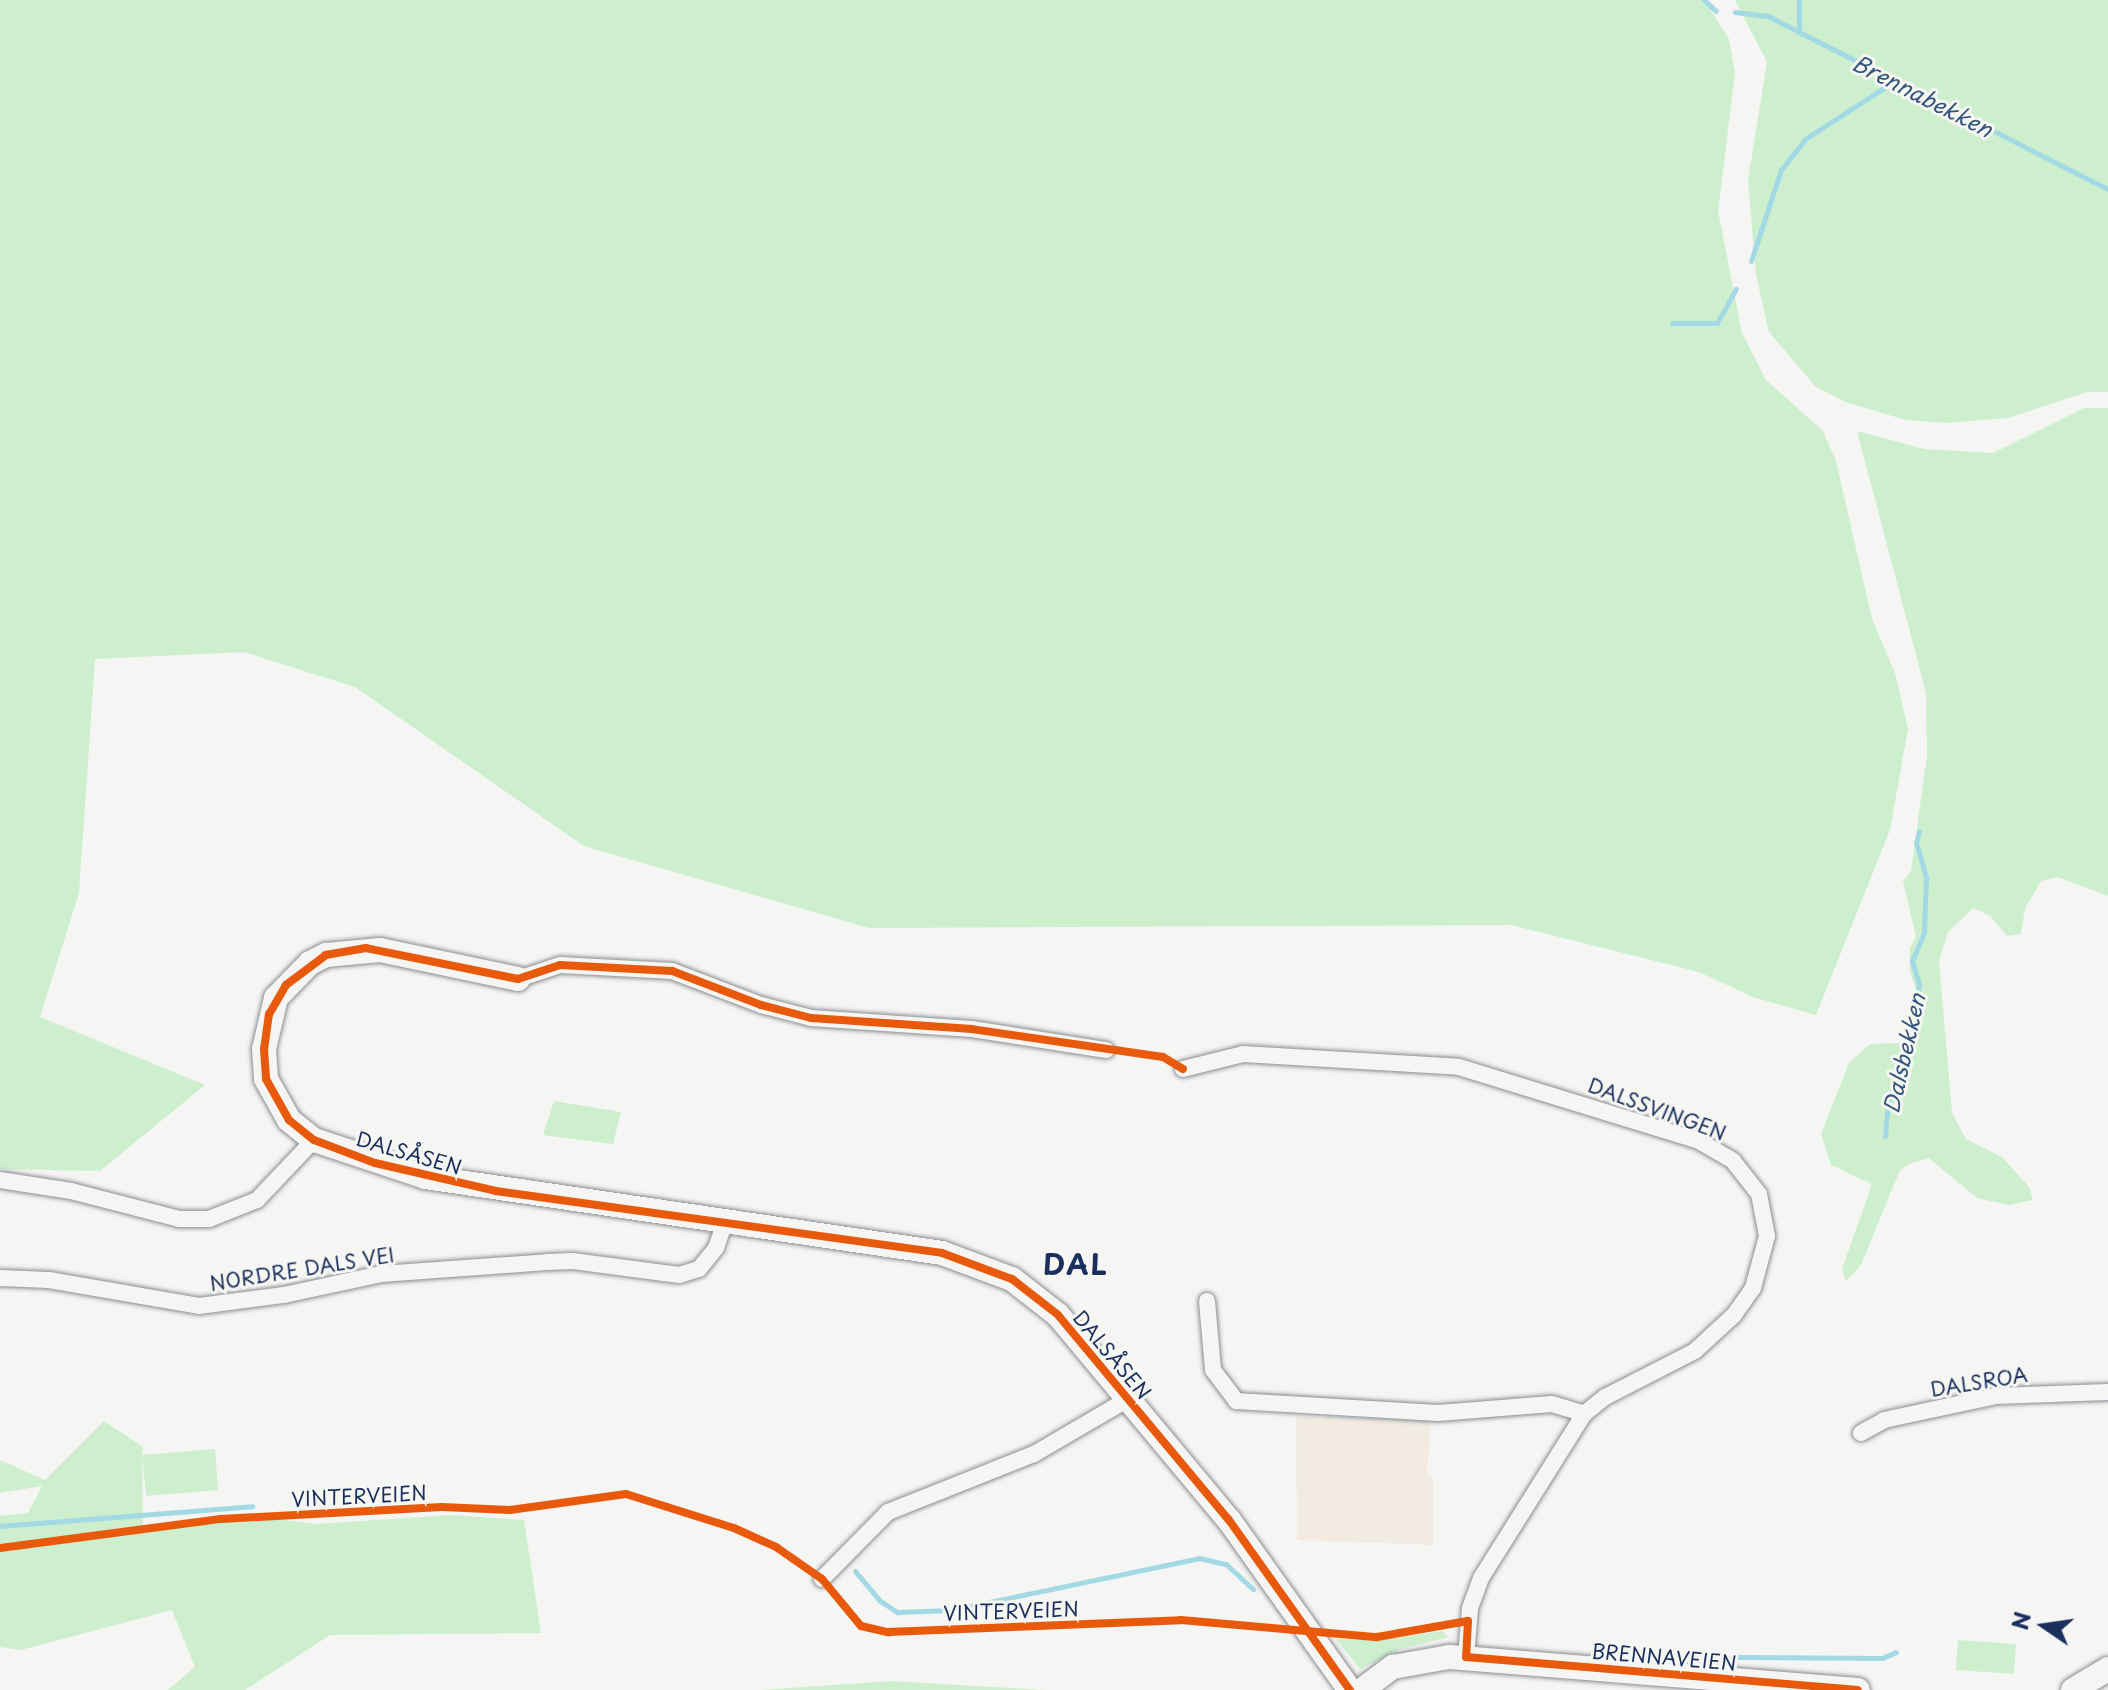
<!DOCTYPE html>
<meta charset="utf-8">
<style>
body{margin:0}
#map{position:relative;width:2108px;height:1690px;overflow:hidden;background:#f5f5f3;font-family:"Playpen Sans",sans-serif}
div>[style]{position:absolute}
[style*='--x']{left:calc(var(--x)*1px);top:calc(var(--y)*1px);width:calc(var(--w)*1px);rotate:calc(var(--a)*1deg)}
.built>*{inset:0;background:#f1ebe2}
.green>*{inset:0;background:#cdefce;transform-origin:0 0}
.stream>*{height:5px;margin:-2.5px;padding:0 2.5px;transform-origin:2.5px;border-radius:2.5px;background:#a2d9e4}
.roads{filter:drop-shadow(0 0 2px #898d95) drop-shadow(0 0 2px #898d95)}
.street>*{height:16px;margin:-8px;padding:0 8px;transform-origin:8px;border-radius:8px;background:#f5f5f3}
.secondary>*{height:24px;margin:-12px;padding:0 12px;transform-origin:12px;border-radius:12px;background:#f5f5f3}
.cycleway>*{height:8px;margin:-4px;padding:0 4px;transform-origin:4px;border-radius:4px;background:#e8590c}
span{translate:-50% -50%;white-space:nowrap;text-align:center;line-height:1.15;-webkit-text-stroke:6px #f6f6f2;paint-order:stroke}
.street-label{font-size:20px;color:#1b2f5e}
.water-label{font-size:22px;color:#34567e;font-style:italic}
.district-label{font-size:28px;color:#1b2f5e;font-weight:700;letter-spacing:2px}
.north{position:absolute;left:2004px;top:1586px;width:80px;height:80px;-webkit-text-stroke:6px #f6f6f2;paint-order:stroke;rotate:283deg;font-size:22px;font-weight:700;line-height:32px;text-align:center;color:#1b2f5e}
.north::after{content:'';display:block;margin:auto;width:28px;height:36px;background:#1b2f5e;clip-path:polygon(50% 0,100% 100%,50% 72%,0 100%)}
</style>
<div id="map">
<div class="built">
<i style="clip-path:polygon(1296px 1417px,1424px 1418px,1431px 1426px,1427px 1472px,1433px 1479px,1433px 1545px,1297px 1540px)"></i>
</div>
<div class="green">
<i style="clip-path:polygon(0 0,1704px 0,1729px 39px,1735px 73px,1718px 211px,1742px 333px,1766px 380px,1823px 431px,1836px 461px,1872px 619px,1895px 673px,1908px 729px,1890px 830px,1816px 1015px,1753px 997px,1699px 972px,1511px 925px,869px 928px,584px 846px,355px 687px,244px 652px,95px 659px,79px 893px,40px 1017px,205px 1085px,100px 1171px,0 1169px)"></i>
<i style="clip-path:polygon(1735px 0,2108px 0,2108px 392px,2087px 392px,2008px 418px,1947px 423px,1906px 420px,1845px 402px,1815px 386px,1769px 332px,1756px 275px,1748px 180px,1767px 62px)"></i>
<i style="clip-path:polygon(2084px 408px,2108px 408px,2108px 896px,2058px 877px,2041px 881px,2025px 908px,2021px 934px,2007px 936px,1990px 916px,1973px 908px,1948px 932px,1939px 961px,1952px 1113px,1966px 1139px,2002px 1157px,2029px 1187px,2033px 1200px,2009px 1205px,1977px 1198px,1929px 1158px,1909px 1164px,1900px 1170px,1861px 1265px,1846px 1281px,1842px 1269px,1872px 1184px,1831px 1165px,1821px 1134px,1849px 1063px,1870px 1044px,1904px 1043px,1920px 1004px,1910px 971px,1910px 948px,1916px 937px,1903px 881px,1911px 871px,1927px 755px,1926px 693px,1857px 431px,1924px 449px,1993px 453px)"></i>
<i style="clip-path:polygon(554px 1101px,621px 1112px,613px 1144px,543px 1135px)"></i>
<i style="clip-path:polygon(104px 1421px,143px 1447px,142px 1455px,215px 1449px,218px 1490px,146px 1496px,142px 1456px,143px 1531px,244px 1515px,317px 1524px,450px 1515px,524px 1520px,541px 1633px,330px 1635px,245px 1690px,168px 1690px,195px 1667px,172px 1610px,21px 1650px,0 1647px,0 1516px,28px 1513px,42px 1486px,0 1493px,0 1460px,45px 1480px)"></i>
<i style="clip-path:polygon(1442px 1631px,1449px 1637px,1401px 1649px,1360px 1669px,1336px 1639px,1382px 1640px)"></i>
<i style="left:1958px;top:1640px;width:58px;height:30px;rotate:4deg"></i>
<i style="clip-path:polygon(891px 1681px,1044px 1690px,762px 1690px)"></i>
</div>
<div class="stream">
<i style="--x:1704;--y:0;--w:16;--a:43"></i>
<i style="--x:1735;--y:12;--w:33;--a:7"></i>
<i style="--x:1768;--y:16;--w:381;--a:27"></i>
<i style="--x:1799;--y:30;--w:30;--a:-90"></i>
<i style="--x:1751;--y:261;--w:96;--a:-71.8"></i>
<i style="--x:1781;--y:170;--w:39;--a:-52"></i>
<i style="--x:1805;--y:139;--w:105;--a:-32.9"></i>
<i style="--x:1672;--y:323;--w:45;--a:0"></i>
<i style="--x:1717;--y:323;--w:39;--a:-61"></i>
<i style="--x:1885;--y:1136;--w:33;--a:-85"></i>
<i style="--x:1888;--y:1103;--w:85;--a:-71.6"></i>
<i style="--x:1915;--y:1022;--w:38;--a:-84"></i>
<i style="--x:1919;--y:984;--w:24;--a:-107"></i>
<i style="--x:1912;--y:961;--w:30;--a:-67"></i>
<i style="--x:1924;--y:933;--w:56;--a:-88"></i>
<i style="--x:1926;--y:877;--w:35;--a:-106"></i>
<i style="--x:1916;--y:843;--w:12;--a:-76"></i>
<i style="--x:0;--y:1526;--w:253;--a:-4.5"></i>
<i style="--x:855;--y:1571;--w:38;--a:50"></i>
<i style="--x:879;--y:1600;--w:22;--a:34"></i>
<i style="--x:897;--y:1612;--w:54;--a:-2.1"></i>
<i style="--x:951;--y:1610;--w:253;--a:-11.8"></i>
<i style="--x:1199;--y:1558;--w:28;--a:13"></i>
<i style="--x:1226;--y:1564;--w:37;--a:43"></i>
<i style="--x:1732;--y:1657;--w:150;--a:0.4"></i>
<i style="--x:1882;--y:1658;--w:15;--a:-23"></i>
</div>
<div class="roads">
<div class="street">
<i style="--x:518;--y:979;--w:44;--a:-18.4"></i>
<i style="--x:560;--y:965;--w:112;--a:3.1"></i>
<i style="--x:672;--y:971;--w:95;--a:20.9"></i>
<i style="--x:761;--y:1005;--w:52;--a:14.6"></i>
<i style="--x:811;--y:1018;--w:161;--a:3.9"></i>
<i style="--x:972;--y:1029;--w:136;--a:8.9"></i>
<i style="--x:1183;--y:1069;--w:62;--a:-14"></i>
<i style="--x:1243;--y:1054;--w:216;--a:3.4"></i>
<i style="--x:1459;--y:1067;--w:251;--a:17.1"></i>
<i style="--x:1699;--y:1141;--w:39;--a:30"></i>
<i style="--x:1733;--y:1161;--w:42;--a:51.8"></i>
<i style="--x:1759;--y:1194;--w:43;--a:79.2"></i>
<i style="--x:1767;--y:1236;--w:54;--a:105.1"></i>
<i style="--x:1753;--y:1288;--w:33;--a:125"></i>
<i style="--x:1734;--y:1315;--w:53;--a:137.3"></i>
<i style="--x:1695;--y:1351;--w:101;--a:152.9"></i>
<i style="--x:1605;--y:1397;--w:27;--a:141"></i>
<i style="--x:1584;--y:1414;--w:194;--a:122.1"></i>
<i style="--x:1481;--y:1578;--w:33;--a:110"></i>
<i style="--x:1470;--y:1609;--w:48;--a:94.8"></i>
<i style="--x:0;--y:1180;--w:72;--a:8.8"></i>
<i style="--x:71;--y:1191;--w:112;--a:14.5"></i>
<i style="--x:179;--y:1219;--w:30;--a:0"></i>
<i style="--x:209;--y:1219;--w:52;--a:-21.6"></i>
<i style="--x:257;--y:1200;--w:83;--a:-46.5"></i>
<i style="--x:0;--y:1278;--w:49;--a:2.3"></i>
<i style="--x:49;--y:1280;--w:152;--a:9.8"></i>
<i style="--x:199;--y:1306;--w:86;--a:-7.4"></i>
<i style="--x:284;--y:1295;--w:99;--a:-12.2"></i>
<i style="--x:381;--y:1274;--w:166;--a:-4.1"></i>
<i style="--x:547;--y:1262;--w:26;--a:-2"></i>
<i style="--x:573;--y:1261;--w:107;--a:7.5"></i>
<i style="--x:679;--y:1275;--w:21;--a:-17"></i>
<i style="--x:699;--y:1269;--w:27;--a:-51"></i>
<i style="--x:716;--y:1248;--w:28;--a:-71"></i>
<i style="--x:1207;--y:1301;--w:69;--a:85"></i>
<i style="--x:1213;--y:1370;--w:39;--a:53"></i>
<i style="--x:1236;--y:1401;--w:202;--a:3.4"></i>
<i style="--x:1438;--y:1413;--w:114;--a:-4.5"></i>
<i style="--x:1552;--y:1404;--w:34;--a:17"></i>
<i style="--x:1861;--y:1433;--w:26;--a:-29"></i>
<i style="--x:1884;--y:1420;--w:115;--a:-12.1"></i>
<i style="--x:1996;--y:1396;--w:112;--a:-2"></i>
<i style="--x:822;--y:1579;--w:94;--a:-45.4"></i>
<i style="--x:888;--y:1512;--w:157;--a:-21.7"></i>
<i style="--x:1034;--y:1454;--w:109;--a:-30.3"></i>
</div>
<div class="secondary">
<i style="--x:518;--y:979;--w:141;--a:-168.1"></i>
<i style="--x:380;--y:950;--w:54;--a:174.7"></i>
<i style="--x:326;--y:955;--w:18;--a:153"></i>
<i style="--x:310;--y:963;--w:49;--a:134.2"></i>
<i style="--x:276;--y:998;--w:52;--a:103.2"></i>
<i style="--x:264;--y:1049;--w:30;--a:86"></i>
<i style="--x:266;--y:1079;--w:47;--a:60.7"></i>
<i style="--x:289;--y:1120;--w:32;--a:39"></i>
<i style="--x:314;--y:1140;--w:117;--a:18.4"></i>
<i style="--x:425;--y:1177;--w:523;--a:8.36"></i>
<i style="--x:942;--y:1253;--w:75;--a:20.4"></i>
<i style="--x:1012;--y:1279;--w:58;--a:38"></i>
<i style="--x:1058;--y:1315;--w:267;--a:50.2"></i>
<i style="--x:1229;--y:1520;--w:209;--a:54.6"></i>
<i style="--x:1362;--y:1690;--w:39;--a:-37"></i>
<i style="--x:1393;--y:1667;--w:57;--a:-10.1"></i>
<i style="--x:1449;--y:1657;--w:410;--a:4.6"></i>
<i style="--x:2073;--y:1690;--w:41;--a:-31"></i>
</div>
</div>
<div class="cycleway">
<i style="--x:1183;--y:1069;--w:23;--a:-149"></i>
<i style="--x:1163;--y:1057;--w:193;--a:-171.7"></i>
<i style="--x:972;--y:1029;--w:161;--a:-176.1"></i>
<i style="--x:811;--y:1018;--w:52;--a:-165.4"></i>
<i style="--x:761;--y:1005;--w:95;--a:-159.1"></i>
<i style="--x:672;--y:971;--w:112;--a:-176.9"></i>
<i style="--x:560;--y:965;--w:44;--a:161.6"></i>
<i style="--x:518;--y:979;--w:155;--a:-168.5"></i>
<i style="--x:366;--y:948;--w:41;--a:170.1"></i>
<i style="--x:326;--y:955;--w:50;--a:143.1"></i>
<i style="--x:286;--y:985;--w:34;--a:120"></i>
<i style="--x:269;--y:1014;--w:35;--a:98"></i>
<i style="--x:264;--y:1049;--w:30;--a:86"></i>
<i style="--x:266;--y:1079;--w:47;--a:60.7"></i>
<i style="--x:289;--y:1120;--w:32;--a:39"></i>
<i style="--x:314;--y:1140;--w:65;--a:20.7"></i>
<i style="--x:375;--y:1163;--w:124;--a:13"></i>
<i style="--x:496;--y:1191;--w:450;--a:7.9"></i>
<i style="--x:942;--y:1253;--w:75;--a:20.4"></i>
<i style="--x:1012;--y:1279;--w:58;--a:38"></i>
<i style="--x:1058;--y:1315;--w:267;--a:50.2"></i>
<i style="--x:1229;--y:1520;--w:209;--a:54.6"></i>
<i style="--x:0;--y:1548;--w:223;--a:-7.5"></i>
<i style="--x:221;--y:1519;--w:221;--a:-3.1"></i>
<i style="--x:442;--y:1507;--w:68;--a:2.5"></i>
<i style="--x:510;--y:1510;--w:117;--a:-7.9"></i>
<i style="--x:626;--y:1494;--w:113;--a:17.5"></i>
<i style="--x:734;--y:1528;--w:46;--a:24.3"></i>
<i style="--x:776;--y:1547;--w:56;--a:34.8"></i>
<i style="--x:822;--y:1579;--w:61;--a:50.3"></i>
<i style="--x:861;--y:1626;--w:28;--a:13"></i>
<i style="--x:888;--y:1632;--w:293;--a:-2.3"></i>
<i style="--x:1181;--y:1620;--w:197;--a:5"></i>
<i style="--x:1377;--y:1637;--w:92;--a:-10"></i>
<i style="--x:1468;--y:1621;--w:36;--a:93"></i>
<i style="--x:1466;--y:1657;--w:393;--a:4.8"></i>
</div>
<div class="street-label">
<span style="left:1657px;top:1109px;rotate:20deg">DALSSVINGEN</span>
<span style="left:409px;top:1153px;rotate:16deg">DALSÅSEN</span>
<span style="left:302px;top:1269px;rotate:-9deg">NORDRE DALS VEI</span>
<span style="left:1112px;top:1355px;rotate:50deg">DALSÅSEN</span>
<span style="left:1979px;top:1382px;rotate:-9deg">DALSROA</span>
<span style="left:359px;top:1496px;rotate:-3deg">VINTERVEIEN</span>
<span style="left:1011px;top:1611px;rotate:-2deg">VINTERVEIEN</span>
<span style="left:1664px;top:1657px;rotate:5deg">BRENNAVEIEN</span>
</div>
<div class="water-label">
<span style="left:1923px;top:95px;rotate:27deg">Brennabekken</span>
<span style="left:1903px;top:1053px;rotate:-77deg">Dalsbekken</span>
</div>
<div class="district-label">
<span style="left:1076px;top:1264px">DAL</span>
</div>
<div class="north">N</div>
</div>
